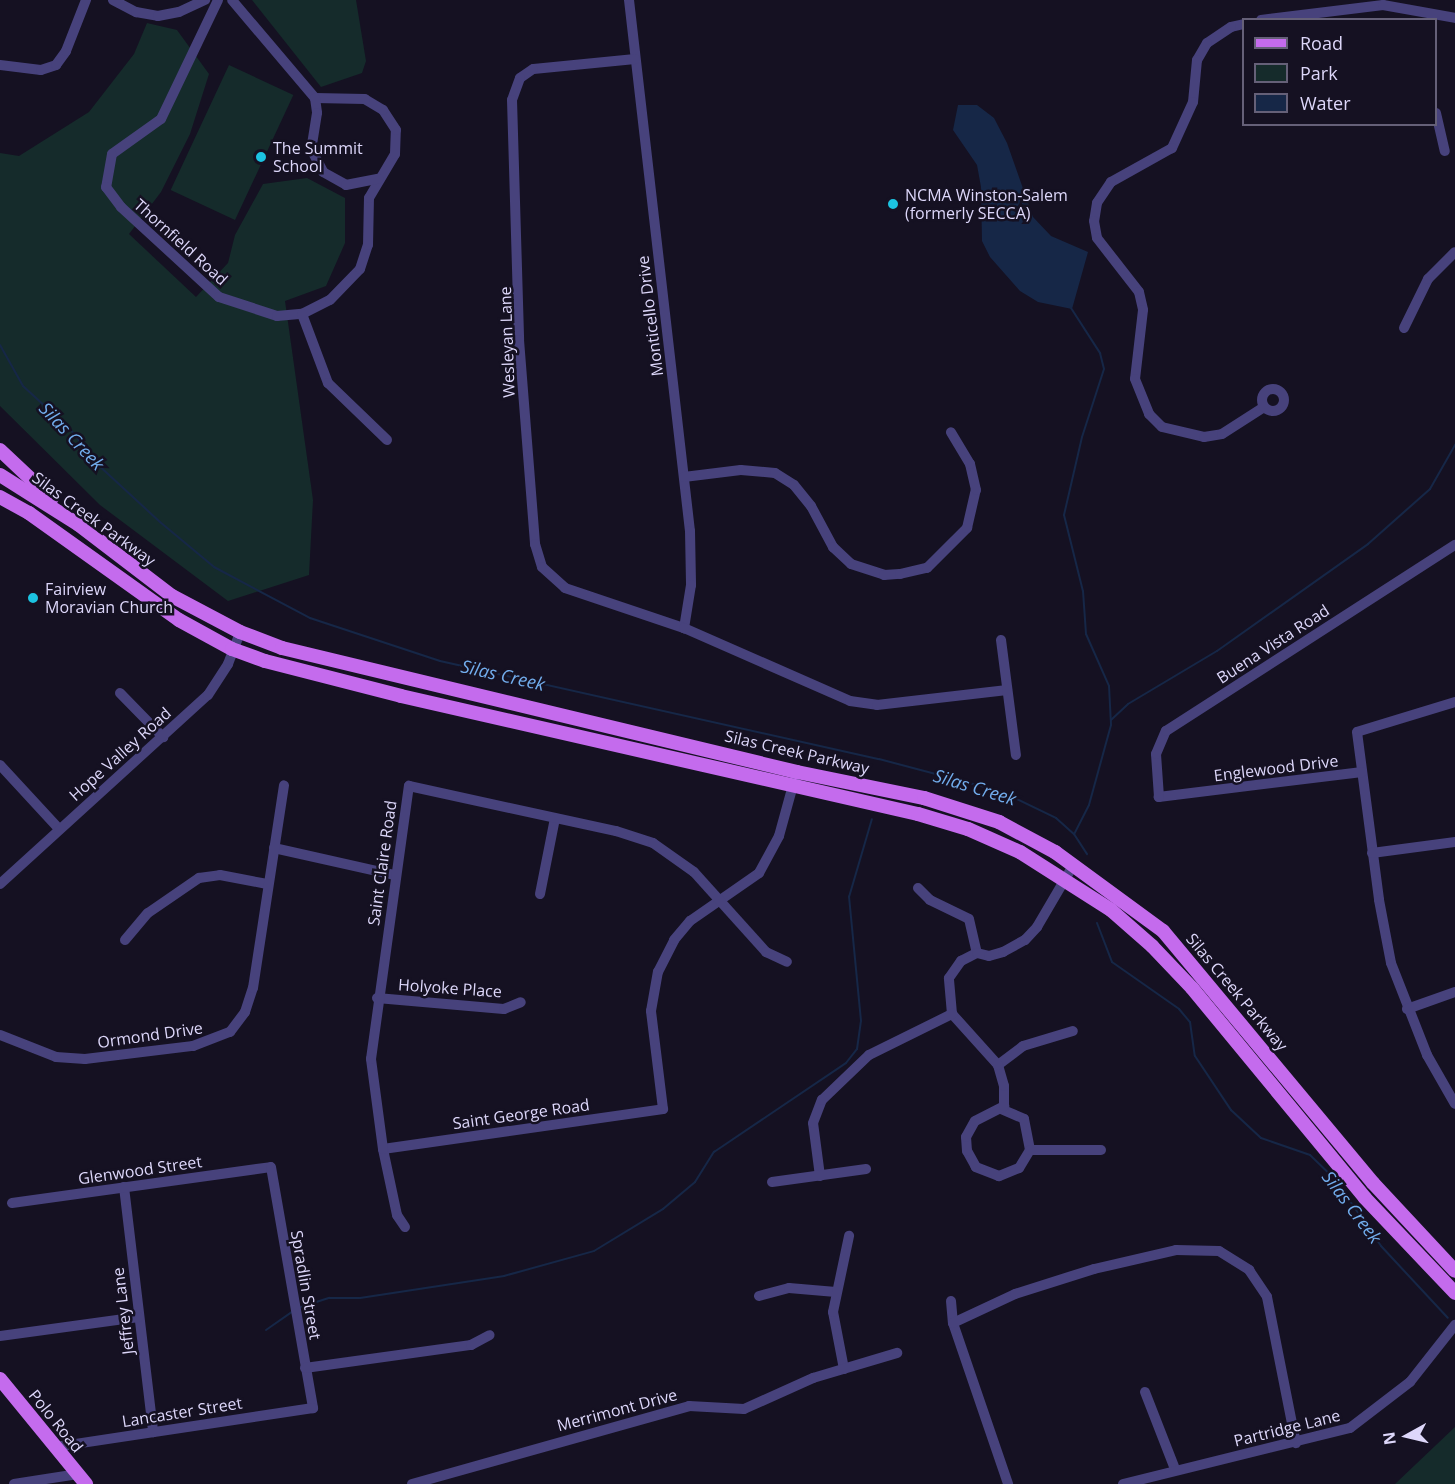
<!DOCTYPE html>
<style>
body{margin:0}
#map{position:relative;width:1455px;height:1484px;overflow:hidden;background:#151122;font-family:"Open Sans",sans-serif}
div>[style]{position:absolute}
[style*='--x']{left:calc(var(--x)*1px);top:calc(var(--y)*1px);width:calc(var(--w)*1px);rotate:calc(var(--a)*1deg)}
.green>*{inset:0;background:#152b2b;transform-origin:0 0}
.water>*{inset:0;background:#162747}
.stream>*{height:2px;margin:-1px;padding:0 1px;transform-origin:1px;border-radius:1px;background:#162747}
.minor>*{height:10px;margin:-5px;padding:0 5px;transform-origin:5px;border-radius:5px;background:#47427c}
.minor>.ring{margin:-5px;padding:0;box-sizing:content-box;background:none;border:10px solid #47427c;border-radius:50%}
.major>*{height:14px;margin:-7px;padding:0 7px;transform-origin:7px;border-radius:7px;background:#c46bed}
.dots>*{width:16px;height:16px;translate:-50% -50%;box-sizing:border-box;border:3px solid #151122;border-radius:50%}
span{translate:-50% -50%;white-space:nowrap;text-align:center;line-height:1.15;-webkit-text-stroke:5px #151122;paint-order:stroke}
.poi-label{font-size:16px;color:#ddd7fa}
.left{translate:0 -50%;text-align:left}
.street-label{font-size:16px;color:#ddd7fa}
.water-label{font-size:18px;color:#72aded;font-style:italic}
.legend{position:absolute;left:1242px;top:18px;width:195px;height:108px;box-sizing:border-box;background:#151122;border:2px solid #656078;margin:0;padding:8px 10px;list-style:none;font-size:18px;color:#ddd7fa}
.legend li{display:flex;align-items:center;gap:12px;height:30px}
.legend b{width:30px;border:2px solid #656078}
.north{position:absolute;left:1377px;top:1406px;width:60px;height:60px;-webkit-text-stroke:4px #151122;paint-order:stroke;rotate:262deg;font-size:16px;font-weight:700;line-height:24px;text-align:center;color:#ddd7fa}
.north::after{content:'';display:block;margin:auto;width:21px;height:27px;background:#ddd7fa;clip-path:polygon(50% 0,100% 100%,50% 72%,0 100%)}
</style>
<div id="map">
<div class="green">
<i style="clip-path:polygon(252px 0,356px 0,366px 61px,362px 73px,321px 87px)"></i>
<i style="clip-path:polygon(147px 23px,177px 30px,209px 74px,190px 134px,161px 192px,129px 234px,196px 297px,228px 263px,235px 235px,263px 184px,307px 178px,345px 198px,345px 243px,326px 286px,285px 301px,313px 500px,309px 575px,228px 601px,100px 505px,0 406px,0 153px,19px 156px,89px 112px,134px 54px)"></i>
<i style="left:229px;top:65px;width:71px;height:138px;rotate:25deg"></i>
<i style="clip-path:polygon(1455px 1427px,1455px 1484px,1395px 1484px)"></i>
</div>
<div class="water">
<i style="clip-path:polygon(958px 105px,977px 105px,994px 118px,1007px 143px,1033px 217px,1051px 236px,1088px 252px,1072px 309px,1038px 302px,1020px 291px,990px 257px,982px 241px,981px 187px,977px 165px,953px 130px)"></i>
</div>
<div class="stream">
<i style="--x:1071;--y:308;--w:54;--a:57.2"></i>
<i style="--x:1100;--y:353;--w:16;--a:76"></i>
<i style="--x:1104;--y:369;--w:71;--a:107.9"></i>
<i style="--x:1082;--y:437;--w:80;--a:103"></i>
<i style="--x:1064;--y:515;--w:78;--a:76"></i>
<i style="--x:1083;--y:591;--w:43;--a:86"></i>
<i style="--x:1086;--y:634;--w:57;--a:66.1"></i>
<i style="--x:1109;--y:686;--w:39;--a:87"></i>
<i style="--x:1111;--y:725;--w:83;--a:105.4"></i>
<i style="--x:1089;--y:805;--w:33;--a:117"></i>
<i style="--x:0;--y:345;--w:47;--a:60.7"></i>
<i style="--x:23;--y:386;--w:65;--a:42.5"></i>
<i style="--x:71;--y:430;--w:40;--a:53"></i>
<i style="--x:95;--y:462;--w:88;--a:42.7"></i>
<i style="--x:160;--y:522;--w:70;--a:39.8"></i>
<i style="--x:214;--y:567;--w:109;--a:28"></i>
<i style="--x:310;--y:618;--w:137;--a:18.3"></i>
<i style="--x:440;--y:661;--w:450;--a:12.6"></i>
<i style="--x:879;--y:759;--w:125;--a:14.8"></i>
<i style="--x:1000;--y:791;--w:62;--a:25.7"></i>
<i style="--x:1056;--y:818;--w:24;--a:42"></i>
<i style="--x:1074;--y:834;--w:24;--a:57"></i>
<i style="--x:1111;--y:720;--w:23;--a:-43"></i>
<i style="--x:1128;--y:704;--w:104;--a:-30.8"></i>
<i style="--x:1217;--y:651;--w:185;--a:-35.3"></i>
<i style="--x:1368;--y:544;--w:83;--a:-41.6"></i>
<i style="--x:1430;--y:489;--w:51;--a:-60.4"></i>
<i style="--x:1097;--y:923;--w:42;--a:69"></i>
<i style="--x:1112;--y:962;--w:82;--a:35"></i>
<i style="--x:1179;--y:1009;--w:17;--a:50"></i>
<i style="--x:1190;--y:1022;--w:34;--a:82"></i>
<i style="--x:1195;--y:1056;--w:65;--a:56.3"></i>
<i style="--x:1231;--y:1110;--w:41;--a:43"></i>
<i style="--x:1261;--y:1138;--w:52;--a:19.1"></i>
<i style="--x:1310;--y:1155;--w:33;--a:44"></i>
<i style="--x:1334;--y:1178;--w:83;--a:55.3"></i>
<i style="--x:1381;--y:1246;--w:98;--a:47.1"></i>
<i style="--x:298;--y:1308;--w:33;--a:-18"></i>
<i style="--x:329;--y:1298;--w:31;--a:0"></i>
<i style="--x:360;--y:1298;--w:146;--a:-8.7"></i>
<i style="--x:504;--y:1276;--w:93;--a:-15.5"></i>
<i style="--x:594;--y:1251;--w:81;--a:-31.3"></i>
<i style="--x:663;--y:1209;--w:42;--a:-40.2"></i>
<i style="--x:695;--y:1182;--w:36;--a:-58"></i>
<i style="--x:714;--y:1152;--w:159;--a:-34"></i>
<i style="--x:846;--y:1063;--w:18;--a:-52"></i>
<i style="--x:857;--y:1049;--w:28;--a:-82"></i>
<i style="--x:861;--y:1021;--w:125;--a:-95.5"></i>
<i style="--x:849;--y:897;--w:81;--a:-73.6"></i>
<i style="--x:266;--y:1330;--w:33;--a:-35"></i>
</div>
<div class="minor">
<i style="--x:113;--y:0;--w:26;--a:28"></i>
<i style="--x:136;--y:12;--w:22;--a:10"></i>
<i style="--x:158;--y:16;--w:21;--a:-11"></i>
<i style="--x:179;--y:12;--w:29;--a:-25"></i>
<i style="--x:218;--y:0;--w:132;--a:115.6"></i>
<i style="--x:161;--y:119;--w:60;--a:144.5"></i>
<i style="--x:112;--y:154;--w:34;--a:100"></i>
<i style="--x:106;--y:187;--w:25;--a:53"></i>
<i style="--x:121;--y:207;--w:133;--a:42.6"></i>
<i style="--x:219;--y:297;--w:61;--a:18.1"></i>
<i style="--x:277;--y:316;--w:25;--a:-5"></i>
<i style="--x:302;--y:314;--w:31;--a:-27"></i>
<i style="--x:330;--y:300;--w:43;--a:-45.9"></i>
<i style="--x:360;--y:269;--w:25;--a:-72"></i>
<i style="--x:368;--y:245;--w:47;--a:-88.8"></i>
<i style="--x:369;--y:198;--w:51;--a:-59.4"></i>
<i style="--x:395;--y:154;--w:24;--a:-88"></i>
<i style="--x:396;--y:130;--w:24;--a:-123"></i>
<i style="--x:383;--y:110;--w:21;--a:-149"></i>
<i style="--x:365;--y:99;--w:50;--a:-178.9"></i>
<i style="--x:315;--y:98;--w:128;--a:-130.3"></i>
<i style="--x:629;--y:0;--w:534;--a:83.45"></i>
<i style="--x:690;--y:531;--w:54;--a:88.9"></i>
<i style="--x:691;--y:585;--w:44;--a:99.2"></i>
<i style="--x:1261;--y:20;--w:123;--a:-7"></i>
<i style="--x:1383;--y:5;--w:73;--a:10.2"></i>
<i style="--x:1244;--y:24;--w:13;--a:167"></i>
<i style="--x:1231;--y:27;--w:29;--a:146"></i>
<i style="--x:1207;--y:43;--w:20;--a:120"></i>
<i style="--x:1197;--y:60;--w:42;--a:95.4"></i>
<i style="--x:1193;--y:102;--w:51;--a:114.5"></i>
<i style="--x:1172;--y:148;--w:70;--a:150.9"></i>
<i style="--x:1111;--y:182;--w:25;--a:124"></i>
<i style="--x:1097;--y:203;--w:18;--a:99"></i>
<i style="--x:1094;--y:221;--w:17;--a:80"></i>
<i style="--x:1097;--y:238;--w:68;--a:52.1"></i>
<i style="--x:1139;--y:292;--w:18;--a:77"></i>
<i style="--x:1143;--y:310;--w:69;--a:96.6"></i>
<i style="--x:1135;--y:379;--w:38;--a:68"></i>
<i style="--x:1149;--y:414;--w:18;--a:45"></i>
<i style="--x:1162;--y:427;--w:43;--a:13.4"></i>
<i style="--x:1204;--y:437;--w:18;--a:-9"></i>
<i style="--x:1222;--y:434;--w:50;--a:-32.7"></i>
<i style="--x:635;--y:59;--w:102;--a:174.4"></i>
<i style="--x:533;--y:69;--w:16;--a:145"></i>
<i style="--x:520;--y:78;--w:23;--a:110"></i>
<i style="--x:512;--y:100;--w:240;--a:88.3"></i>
<i style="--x:519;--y:340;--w:205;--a:85.5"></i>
<i style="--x:535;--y:544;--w:24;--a:73"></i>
<i style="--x:542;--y:567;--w:31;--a:42"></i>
<i style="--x:565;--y:588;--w:126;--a:18.6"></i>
<i style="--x:684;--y:628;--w:181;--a:23.7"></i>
<i style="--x:850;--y:701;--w:27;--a:8"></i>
<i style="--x:877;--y:705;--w:131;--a:-6.6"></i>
<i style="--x:0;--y:65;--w:41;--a:7"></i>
<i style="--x:41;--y:70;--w:16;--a:-18"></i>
<i style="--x:56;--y:65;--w:17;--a:-54"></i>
<i style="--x:66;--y:51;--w:55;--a:-68.6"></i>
<i style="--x:315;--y:98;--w:15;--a:82"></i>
<i style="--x:317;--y:113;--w:36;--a:99"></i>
<i style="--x:311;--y:149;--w:26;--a:62"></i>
<i style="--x:323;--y:172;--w:26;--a:29"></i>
<i style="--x:346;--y:185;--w:33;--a:-11"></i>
<i style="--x:1436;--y:113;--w:39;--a:77"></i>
<i style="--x:302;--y:314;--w:74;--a:69.4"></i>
<i style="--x:328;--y:383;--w:82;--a:44"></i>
<i style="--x:1404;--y:328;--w:55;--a:-63.9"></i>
<i style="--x:1428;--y:279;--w:38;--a:-45"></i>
<i class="ring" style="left:1262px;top:389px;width:12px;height:12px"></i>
<i style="--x:684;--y:477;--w:57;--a:-7"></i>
<i style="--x:741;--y:470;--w:34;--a:5"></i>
<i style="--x:775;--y:473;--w:22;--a:32"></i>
<i style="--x:794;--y:485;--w:27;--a:51"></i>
<i style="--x:811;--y:506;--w:47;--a:61.8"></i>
<i style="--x:833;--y:547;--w:25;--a:43"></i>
<i style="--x:851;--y:564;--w:35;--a:18"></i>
<i style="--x:884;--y:575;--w:16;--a:-4"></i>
<i style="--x:900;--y:574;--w:28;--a:-13"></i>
<i style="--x:927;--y:568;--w:57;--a:-45"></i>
<i style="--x:967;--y:528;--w:39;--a:-77"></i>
<i style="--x:976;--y:490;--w:27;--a:-103"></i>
<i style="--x:970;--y:464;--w:37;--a:-121"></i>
<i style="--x:1001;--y:640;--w:116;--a:82.6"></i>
<i style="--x:120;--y:693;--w:62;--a:45.7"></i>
<i style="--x:1455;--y:702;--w:102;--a:163"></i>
<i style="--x:1357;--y:732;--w:169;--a:82.5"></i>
<i style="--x:1379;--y:900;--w:64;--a:79.2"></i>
<i style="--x:1391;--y:963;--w:99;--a:68.6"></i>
<i style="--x:1427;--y:1055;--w:56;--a:60.3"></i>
<i style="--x:0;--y:765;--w:87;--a:47.3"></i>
<i style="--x:1362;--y:772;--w:205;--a:173"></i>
<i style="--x:1159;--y:797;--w:43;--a:-94"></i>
<i style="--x:1156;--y:754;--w:25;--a:-67"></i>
<i style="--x:1166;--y:731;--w:344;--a:-32.8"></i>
<i style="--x:274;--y:848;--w:124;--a:12.6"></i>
<i style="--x:1372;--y:853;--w:84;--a:-7.5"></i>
<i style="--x:0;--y:884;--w:281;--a:-42.3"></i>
<i style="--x:208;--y:695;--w:37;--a:-57"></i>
<i style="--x:228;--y:664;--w:34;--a:-69"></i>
<i style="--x:918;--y:888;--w:17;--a:45"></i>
<i style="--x:930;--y:900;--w:43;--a:26"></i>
<i style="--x:969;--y:919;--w:35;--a:77"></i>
<i style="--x:540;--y:894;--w:77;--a:-78.8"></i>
<i style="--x:125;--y:940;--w:35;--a:-50"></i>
<i style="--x:148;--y:913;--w:62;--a:-34.5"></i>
<i style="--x:199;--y:878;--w:21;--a:-8"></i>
<i style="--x:220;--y:875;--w:48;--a:10.8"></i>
<i style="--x:377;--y:998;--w:127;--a:5"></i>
<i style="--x:504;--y:1009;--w:18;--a:-22"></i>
<i style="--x:1407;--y:1009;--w:51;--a:-19.5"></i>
<i style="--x:0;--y:1035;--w:60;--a:21.4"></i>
<i style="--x:56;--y:1057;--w:29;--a:4"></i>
<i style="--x:85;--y:1059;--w:109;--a:-6.9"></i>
<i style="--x:193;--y:1046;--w:40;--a:-21"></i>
<i style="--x:230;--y:1032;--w:25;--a:-53"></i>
<i style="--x:245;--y:1012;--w:25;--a:-72"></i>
<i style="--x:253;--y:988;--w:205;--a:-81.3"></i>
<i style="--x:998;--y:1065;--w:31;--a:-37"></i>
<i style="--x:1023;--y:1046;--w:52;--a:-16.7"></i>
<i style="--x:1001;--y:1109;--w:25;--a:23"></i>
<i style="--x:1024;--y:1119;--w:32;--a:79"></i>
<i style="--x:1030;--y:1150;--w:21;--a:121"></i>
<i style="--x:1019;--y:1168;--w:22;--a:158"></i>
<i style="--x:999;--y:1176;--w:25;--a:-159"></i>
<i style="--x:976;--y:1167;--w:18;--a:-119"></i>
<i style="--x:967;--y:1151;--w:14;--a:-94"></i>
<i style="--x:966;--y:1137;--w:18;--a:-61"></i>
<i style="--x:975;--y:1121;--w:33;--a:-27"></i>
<i style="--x:1004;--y:1106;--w:20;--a:-90"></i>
<i style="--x:1004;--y:1086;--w:22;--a:-106"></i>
<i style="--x:998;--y:1065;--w:69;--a:-132"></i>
<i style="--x:952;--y:1014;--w:36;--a:-95"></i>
<i style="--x:949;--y:978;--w:21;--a:-55"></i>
<i style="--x:961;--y:961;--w:18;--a:-27"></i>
<i style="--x:977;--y:953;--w:12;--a:14"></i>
<i style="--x:989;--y:956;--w:15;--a:-16"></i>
<i style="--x:1003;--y:952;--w:25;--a:-29"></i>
<i style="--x:1025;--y:940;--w:18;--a:-47"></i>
<i style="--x:1037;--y:927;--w:73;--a:-59.6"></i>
<i style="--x:383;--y:1149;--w:283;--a:-8.1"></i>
<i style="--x:663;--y:1109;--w:99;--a:-97"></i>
<i style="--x:651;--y:1011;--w:40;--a:-80"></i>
<i style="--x:658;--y:972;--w:36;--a:-63"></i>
<i style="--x:674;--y:940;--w:25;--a:-50"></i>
<i style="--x:690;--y:921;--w:84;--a:-34.8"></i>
<i style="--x:759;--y:873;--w:42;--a:-61.6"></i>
<i style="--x:779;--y:836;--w:60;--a:-74.6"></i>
<i style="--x:1030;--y:1150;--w:71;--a:0"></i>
<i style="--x:820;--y:1176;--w:53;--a:-97.5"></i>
<i style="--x:813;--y:1123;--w:25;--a:-69"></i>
<i style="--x:822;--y:1100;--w:65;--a:-43.8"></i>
<i style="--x:869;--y:1055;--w:93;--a:-26.3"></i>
<i style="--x:772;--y:1182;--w:95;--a:-7.9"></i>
<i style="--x:124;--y:1187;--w:247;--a:83.2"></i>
<i style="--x:12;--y:1203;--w:261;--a:-7.9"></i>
<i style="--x:271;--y:1167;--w:245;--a:80.1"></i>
<i style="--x:313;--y:1408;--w:260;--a:171.4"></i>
<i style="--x:405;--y:1227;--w:14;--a:-124"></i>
<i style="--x:397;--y:1215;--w:67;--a:-102"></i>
<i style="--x:383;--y:1149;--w:91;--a:-97.6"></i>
<i style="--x:371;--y:1059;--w:276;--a:-82.1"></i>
<i style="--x:409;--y:786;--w:212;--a:12.3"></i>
<i style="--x:616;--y:831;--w:39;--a:18"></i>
<i style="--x:653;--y:843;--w:50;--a:35.3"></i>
<i style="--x:694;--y:872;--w:108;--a:48"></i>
<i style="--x:766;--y:952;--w:23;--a:25"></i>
<i style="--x:759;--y:1296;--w:31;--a:-15"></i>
<i style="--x:789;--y:1288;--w:47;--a:4.9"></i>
<i style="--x:951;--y:1301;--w:22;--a:85"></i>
<i style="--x:953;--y:1323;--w:170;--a:71.1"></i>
<i style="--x:953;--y:1323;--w:68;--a:-25.1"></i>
<i style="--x:1015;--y:1294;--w:83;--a:-17.6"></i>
<i style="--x:1094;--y:1269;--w:84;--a:-13"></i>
<i style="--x:1176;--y:1250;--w:43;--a:1.3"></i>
<i style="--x:1219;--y:1251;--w:36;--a:32"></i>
<i style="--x:1249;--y:1270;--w:32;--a:56"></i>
<i style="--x:1267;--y:1297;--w:149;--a:78.8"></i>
<i style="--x:0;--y:1336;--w:140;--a:-7.8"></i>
<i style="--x:305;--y:1368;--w:168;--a:-7.9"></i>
<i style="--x:471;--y:1345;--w:21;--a:-28"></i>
<i style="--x:844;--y:1369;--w:58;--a:-100.9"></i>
<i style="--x:833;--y:1312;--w:78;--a:-78.1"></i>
<i style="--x:1145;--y:1392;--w:83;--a:68.7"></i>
<i style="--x:14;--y:1484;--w:65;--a:-8.9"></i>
<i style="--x:412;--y:1484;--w:288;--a:-15.7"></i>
<i style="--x:689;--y:1406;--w:55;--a:3.1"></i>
<i style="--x:744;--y:1409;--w:76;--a:-24.2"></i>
<i style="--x:813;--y:1378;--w:88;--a:-16.6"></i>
<i style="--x:1123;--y:1484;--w:234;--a:-13.9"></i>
<i style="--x:1350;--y:1428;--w:76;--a:-37.5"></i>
<i style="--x:1410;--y:1382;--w:73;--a:-51.7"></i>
</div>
<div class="major">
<i style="--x:0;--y:450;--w:71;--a:43.3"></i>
<i style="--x:0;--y:475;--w:93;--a:32.3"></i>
<i style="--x:79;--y:525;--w:117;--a:37.4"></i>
<i style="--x:172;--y:596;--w:77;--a:27.9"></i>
<i style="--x:240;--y:632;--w:45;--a:20.9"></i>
<i style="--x:282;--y:648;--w:530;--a:13.54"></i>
<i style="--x:797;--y:772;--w:130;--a:11.6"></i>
<i style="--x:924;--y:798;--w:79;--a:17.7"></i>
<i style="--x:999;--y:822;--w:64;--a:28.2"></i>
<i style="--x:1055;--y:852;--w:134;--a:36.2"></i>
<i style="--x:1163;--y:931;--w:328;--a:50.2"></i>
<i style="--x:1373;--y:1183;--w:120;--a:47"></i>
<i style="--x:0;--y:497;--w:33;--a:29"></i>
<i style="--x:29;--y:513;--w:184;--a:35.5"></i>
<i style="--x:179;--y:620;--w:60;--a:28.7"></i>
<i style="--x:232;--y:649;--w:35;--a:20"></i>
<i style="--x:265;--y:661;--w:140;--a:14.4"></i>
<i style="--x:401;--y:696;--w:530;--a:12.86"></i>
<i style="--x:918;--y:814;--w:52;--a:16.7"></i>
<i style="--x:968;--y:829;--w:57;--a:23.9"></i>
<i style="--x:1020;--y:852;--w:108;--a:32.5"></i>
<i style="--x:1111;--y:910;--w:55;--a:41.3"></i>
<i style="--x:1152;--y:946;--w:58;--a:46.4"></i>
<i style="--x:1192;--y:988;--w:272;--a:50.5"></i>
<i style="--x:1365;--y:1198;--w:131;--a:46.5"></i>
<i style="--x:0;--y:1379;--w:136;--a:50.7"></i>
</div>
<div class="dots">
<i style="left:261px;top:157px;background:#1cc3e1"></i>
<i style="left:893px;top:204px;background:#1cc3e1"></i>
<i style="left:33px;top:598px;background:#1cc3e1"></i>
</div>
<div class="poi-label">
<span class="left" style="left:273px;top:157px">The Summit<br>School</span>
<span class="left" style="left:905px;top:204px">NCMA Winston-Salem<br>(formerly SECCA)</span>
<span class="left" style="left:45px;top:598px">Fairview<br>Moravian Church</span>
</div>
<div class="street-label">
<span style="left:181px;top:242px;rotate:42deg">Thornfield Road</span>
<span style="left:650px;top:316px;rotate:-97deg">Monticello Drive</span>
<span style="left:507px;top:342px;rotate:-92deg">Wesleyan Lane</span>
<span style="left:94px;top:519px;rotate:36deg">Silas Creek Parkway</span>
<span style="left:1273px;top:644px;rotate:-33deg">Buena Vista Road</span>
<span style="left:797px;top:752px;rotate:13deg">Silas Creek Parkway</span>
<span style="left:120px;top:754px;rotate:-42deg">Hope Valley Road</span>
<span style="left:1276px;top:768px;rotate:-7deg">Englewood Drive</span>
<span style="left:382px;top:863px;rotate:-82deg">Saint Claire Road</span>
<span style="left:450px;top:988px;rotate:4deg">Holyoke Place</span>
<span style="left:1237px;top:992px;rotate:50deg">Silas Creek Parkway</span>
<span style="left:150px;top:1035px;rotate:-8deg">Ormond Drive</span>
<span style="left:521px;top:1114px;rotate:-8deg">Saint George Road</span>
<span style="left:140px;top:1170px;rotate:-8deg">Glenwood Street</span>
<span style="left:306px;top:1285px;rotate:80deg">Spradlin Street</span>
<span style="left:123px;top:1311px;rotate:-97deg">Jeffrey Lane</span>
<span style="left:617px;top:1410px;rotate:-15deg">Merrimont Drive</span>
<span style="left:182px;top:1412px;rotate:-9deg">Lancaster Street</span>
<span style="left:56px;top:1421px;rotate:51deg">Polo Road</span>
<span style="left:1287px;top:1428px;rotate:-14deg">Partridge Lane</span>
</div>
<div class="water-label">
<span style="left:72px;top:436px;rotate:47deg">Silas Creek</span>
<span style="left:503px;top:675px;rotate:13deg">Silas Creek</span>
<span style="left:975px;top:787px;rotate:17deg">Silas Creek</span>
<span style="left:1352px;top:1207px;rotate:53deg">Silas Creek</span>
</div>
<ul class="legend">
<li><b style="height:8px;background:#c46bed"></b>Road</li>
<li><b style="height:16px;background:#152b2b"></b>Park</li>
<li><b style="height:16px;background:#162747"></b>Water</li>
</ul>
<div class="north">N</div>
</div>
